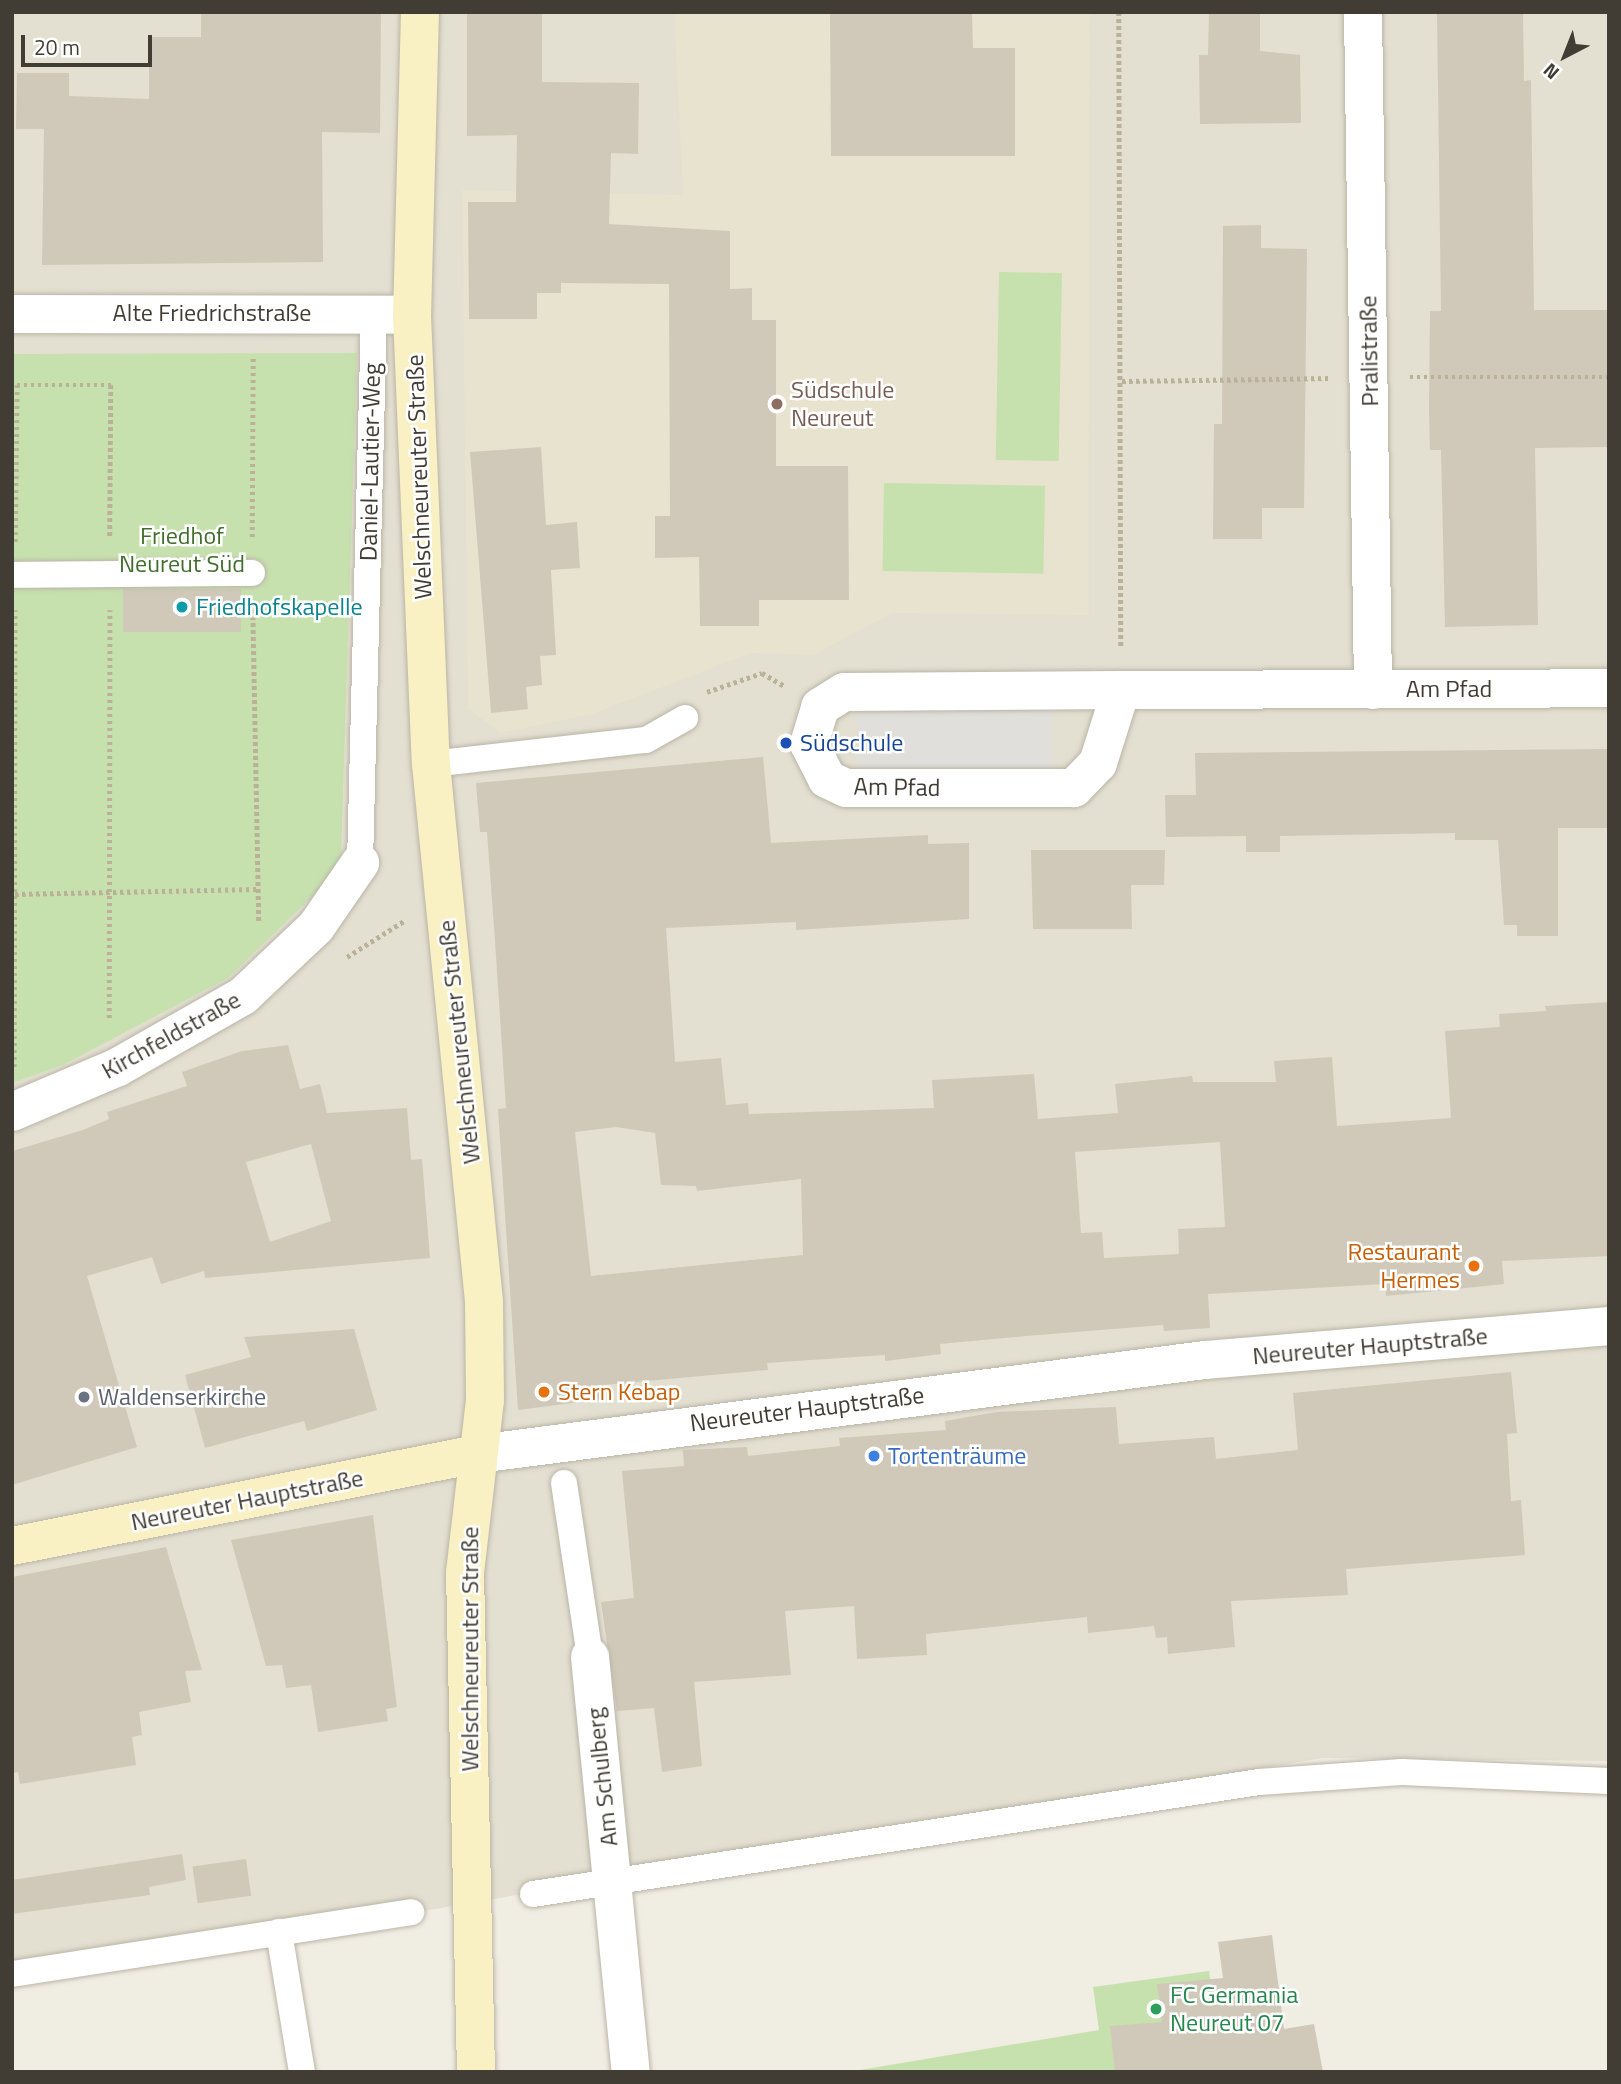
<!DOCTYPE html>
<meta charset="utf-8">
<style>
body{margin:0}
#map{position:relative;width:1621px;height:2084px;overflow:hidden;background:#f0ede3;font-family:"Titillium Web",sans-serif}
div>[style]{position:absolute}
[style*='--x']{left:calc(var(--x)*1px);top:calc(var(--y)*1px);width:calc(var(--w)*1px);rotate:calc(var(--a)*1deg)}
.residential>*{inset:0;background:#e3dfd1}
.education>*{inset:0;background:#e8e3ce}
.green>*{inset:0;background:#c7e1ae;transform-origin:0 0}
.parking>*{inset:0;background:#e1dfdb;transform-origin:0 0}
.building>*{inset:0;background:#d0c9b9;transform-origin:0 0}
.path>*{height:4.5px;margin-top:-2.25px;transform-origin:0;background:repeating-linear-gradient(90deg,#bbb199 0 3.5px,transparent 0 7px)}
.roads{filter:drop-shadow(0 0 2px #bab5a7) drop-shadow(0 0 2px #bab5a7)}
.lane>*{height:26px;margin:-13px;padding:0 13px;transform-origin:13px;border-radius:13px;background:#fff}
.street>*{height:38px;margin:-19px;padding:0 19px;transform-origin:19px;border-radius:19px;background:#fff}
.secondary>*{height:38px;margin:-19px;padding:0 19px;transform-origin:19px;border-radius:19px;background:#f9f0c3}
.dots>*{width:19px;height:19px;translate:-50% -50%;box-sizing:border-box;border:4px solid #fff;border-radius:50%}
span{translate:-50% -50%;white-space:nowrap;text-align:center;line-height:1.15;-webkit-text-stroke:5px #fff;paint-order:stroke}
.street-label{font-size:24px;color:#413d34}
.education-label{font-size:24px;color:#785e54}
.left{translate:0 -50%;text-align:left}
.park-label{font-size:24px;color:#416d2d}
.culture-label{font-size:24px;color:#0d838f}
.transit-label{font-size:24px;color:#164399}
.food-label{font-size:24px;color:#c56008}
.right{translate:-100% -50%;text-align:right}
.worship-label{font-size:24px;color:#5b616d}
.shop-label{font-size:24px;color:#366cbe}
.leisure-label{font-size:24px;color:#27864d}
.frame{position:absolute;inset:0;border:14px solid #413d34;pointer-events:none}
.north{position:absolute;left:1530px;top:21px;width:70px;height:70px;-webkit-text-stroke:5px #fff;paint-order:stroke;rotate:222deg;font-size:19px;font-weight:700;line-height:28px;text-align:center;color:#413d34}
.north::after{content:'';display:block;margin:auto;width:24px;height:32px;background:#413d34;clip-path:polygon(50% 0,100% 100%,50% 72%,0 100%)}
.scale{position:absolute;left:21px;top:35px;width:131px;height:32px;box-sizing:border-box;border:4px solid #413d34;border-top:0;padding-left:9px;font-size:21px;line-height:24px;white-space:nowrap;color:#413d34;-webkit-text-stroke:5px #fff;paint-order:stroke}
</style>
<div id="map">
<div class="residential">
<i style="clip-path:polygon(12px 12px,1609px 12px,1609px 1761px,1322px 1758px,12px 1981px)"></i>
</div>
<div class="education">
<i style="clip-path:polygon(674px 12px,1090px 12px,1089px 615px,892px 613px,814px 655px,751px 653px,592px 714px,501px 733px,468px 709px,462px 190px,683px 195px)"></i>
</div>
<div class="green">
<i style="left:999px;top:272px;width:63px;height:188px;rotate:1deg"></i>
<i style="clip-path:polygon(357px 353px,341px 856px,326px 883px,228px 978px,63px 1065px,12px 1083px,12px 354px)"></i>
<i style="left:884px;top:483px;width:161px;height:88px;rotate:1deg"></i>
<i style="clip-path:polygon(1209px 1971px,1224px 2072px,848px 2072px,1099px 2030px,1093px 1987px)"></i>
</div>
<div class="parking">
<i style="left:857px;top:707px;width:195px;height:64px"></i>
</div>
<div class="building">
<i style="clip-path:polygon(201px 12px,381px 12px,380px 133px,322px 132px,323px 262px,42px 265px,44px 129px,16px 129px,17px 73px,69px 73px,69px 96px,149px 99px,149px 37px,201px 37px)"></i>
<i style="clip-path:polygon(467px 12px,542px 12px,542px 82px,639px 83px,638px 154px,611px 153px,609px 224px,730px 231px,730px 289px,752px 288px,752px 320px,776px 320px,776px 466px,848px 466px,849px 600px,759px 600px,759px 626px,700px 626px,699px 557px,655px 558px,655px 516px,670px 516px,669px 284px,561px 283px,561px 293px,537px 293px,537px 319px,469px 319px,468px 202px,516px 202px,517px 135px,467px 136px)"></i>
<i style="clip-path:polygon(830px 12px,972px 12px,973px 48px,1015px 48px,1015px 156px,831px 156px)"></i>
<i style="clip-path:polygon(1209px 12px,1260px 12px,1260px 51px,1300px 55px,1301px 123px,1200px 124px,1199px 55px,1208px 55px)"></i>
<i style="clip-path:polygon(1437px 12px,1523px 12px,1524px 81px,1531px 80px,1534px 310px,1609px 310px,1609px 447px,1535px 448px,1538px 625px,1445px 627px,1441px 450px,1430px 450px,1429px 411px,1430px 311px,1441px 311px)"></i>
<i style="clip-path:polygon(1261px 225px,1261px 248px,1307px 249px,1304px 508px,1262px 508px,1262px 539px,1213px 539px,1214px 424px,1222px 424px,1223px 226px)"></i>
<i style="clip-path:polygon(541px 447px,546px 525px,577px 522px,580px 568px,551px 570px,556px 655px,540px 656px,542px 685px,526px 687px,528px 709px,491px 713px,470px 452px)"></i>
<i style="left:241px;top:589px;width:43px;height:118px;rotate:90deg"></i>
<i style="clip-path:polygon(1609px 749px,1609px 828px,1558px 828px,1558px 936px,1517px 936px,1517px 925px,1504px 925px,1498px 840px,1455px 840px,1455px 833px,1280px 836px,1280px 852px,1246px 852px,1246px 836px,1166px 837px,1165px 795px,1196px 795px,1195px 753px)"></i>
<i style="clip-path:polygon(evenodd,763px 757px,771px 843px,928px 835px,928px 844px,969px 843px,969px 919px,796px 930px,796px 922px,666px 928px,675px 1062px,721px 1058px,726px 1105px,748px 1103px,749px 1114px,934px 1108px,932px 1080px,1034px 1074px,1038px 1119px,1118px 1113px,1115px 1084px,1192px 1076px,1193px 1082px,1276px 1082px,1274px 1061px,1332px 1057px,1337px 1126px,1451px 1118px,1445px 1031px,1500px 1027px,1499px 1014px,1546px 1011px,1545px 1006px,1609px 1002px,1609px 1256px,1502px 1261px,1504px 1284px,1447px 1290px,1386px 1296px,1385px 1284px,1208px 1294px,1210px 1328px,1164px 1331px,1163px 1325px,1026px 1336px,940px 1344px,941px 1354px,885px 1361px,885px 1355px,767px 1363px,768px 1370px,603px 1385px,604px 1399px,518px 1410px,498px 1109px,506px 1108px,495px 941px,487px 832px,480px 832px,476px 783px,763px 757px,616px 1127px,655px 1133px,661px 1185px,696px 1186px,697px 1191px,801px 1179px,803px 1255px,591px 1276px,575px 1132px,616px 1127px,763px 757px,1220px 1142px,1225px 1227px,1178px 1229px,1179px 1254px,1104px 1258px,1102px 1232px,1081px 1233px,1075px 1152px,1220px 1142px)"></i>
<i style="clip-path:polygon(1031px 850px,1165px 850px,1164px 885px,1131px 885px,1132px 929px,1033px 929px)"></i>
<i style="clip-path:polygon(evenodd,288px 1045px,300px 1089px,320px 1084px,327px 1113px,407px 1108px,411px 1160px,422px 1159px,430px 1258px,205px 1278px,204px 1271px,161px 1284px,152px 1257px,87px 1276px,137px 1447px,12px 1485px,12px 1151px,83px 1130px,109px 1119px,107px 1112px,187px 1086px,182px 1072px,242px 1051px,288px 1045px,311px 1144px,331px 1221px,270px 1242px,246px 1162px,311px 1144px)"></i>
<i style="clip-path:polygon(354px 1329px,377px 1410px,307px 1431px,304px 1421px,205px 1448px,185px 1375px,251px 1357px,244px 1337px)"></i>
<i style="clip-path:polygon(1511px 1372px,1517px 1433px,1507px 1434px,1511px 1501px,1521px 1500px,1525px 1555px,1346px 1569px,1348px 1595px,1231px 1601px,1235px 1647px,1168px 1654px,1167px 1637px,1156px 1638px,1154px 1626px,1088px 1633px,1087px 1617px,926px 1634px,927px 1655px,857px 1659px,854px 1606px,785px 1611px,791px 1675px,694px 1682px,702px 1766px,662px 1772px,654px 1708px,617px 1711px,601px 1602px,634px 1598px,622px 1471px,684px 1466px,683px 1450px,747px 1447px,748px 1456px,840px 1446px,839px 1438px,946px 1430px,945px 1421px,997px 1412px,1116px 1407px,1119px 1444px,1214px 1437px,1216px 1459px,1298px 1450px,1293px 1393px)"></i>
<i style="clip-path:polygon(373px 1515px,397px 1707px,386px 1709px,388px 1721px,318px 1732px,311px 1685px,286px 1688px,282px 1665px,266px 1666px,231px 1540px)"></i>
<i style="clip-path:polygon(166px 1547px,202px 1670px,185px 1671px,191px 1702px,139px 1712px,142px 1735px,132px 1737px,136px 1765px,20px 1784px,18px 1772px,12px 1773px,12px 1577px)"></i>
<i style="clip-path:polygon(182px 1854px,186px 1880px,149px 1887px,150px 1895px,12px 1914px,12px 1880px)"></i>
<i style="left:246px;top:1859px;width:37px;height:54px;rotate:82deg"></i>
<i style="clip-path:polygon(1272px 1935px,1284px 2029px,1314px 2024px,1323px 2072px,1115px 2072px,1110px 2026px,1162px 2022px,1157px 1984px,1223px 1978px,1218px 1942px)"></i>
</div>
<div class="path">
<i style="--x:1119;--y:12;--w:635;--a:89.82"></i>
<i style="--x:1410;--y:377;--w:199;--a:0"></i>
<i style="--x:1122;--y:381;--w:206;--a:-0.8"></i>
<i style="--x:252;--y:537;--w:180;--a:-89.7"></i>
<i style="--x:15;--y:542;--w:157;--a:-89.3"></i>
<i style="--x:17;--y:385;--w:94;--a:0"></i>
<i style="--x:111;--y:385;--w:153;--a:90.4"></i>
<i style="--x:253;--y:609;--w:313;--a:88.9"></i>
<i style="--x:707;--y:692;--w:58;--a:-19.1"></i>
<i style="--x:762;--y:673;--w:28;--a:30"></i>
<i style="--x:15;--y:894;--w:244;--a:-1.2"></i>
<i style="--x:347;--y:957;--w:67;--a:-32.3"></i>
<i style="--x:109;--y:1018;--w:408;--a:-89.9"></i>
<i style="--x:14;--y:1067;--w:457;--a:-89.9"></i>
</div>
<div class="roads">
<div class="lane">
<i style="--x:12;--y:575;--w:240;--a:-0.5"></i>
<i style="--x:431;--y:764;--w:216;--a:-6.4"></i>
<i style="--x:646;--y:740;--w:45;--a:-29.4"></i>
<i style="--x:360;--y:863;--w:550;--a:-88.54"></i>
<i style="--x:564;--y:1483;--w:176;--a:81.5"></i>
<i style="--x:533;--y:1894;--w:735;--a:-8.77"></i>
<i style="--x:1259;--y:1782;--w:143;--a:-4"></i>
<i style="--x:1402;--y:1772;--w:207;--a:2.5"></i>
<i style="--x:279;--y:1932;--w:142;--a:80.7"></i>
<i style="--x:12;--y:1974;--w:404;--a:-8.8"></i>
</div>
<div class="street">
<i style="--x:1363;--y:12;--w:678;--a:89.15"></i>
<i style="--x:12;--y:314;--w:400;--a:0.1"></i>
<i style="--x:1121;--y:690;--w:77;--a:107.5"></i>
<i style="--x:1098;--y:763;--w:35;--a:134"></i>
<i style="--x:1074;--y:788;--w:228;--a:180"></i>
<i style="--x:846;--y:788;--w:21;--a:-155"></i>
<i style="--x:827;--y:779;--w:39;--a:-117"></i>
<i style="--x:809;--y:744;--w:39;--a:-73"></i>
<i style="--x:820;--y:707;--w:28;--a:-32"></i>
<i style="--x:844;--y:692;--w:277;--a:-0.4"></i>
<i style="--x:1121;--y:690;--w:488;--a:-0.2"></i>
<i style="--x:12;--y:1112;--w:115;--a:-23"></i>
<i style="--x:118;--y:1067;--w:144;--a:-29.6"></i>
<i style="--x:243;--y:996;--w:100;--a:-43.4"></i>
<i style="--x:316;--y:927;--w:78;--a:-55.5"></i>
<i style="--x:478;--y:1454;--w:733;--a:-7.37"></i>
<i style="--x:1205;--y:1360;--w:405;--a:-4.8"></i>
<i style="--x:590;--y:1657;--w:417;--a:84.4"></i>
</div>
<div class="secondary">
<i style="--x:420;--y:12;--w:303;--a:91.5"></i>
<i style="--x:412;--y:315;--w:449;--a:87.6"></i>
<i style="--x:431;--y:764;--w:541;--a:84.37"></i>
<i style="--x:484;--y:1302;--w:98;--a:89.4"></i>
<i style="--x:485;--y:1400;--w:173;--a:96.6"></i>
<i style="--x:465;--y:1572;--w:500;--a:88.74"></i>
<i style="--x:12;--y:1546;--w:475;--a:-11.2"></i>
</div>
</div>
<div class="dots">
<i style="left:777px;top:404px;background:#8d6e63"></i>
<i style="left:182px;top:607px;background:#0f9aa8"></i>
<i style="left:786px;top:743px;background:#1a4fb4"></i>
<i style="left:1474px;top:1266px;background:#e8710a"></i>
<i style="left:544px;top:1392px;background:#e8710a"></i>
<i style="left:84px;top:1397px;background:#6b7280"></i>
<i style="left:874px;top:1456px;background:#3f7fe0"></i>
<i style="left:1156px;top:2009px;background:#2e9e5b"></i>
</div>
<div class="street-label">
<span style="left:212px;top:313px">Alte Friedrichstraße</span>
<span style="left:1369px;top:351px;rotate:-91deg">Pralistraße</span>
<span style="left:370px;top:462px;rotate:-89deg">Daniel-Lautier-Weg</span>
<span style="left:419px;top:477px;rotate:-92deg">Welschneureuter Straße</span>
<span style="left:1449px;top:689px">Am Pfad</span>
<span style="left:897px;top:787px;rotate:1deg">Am Pfad</span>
<span style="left:171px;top:1035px;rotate:-29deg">Kirchfeldstraße</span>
<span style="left:459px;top:1042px;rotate:-96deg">Welschneureuter Straße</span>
<span style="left:1370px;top:1346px;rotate:-5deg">Neureuter Hauptstraße</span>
<span style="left:807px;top:1409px;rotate:-7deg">Neureuter Hauptstraße</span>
<span style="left:247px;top:1500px;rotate:-11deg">Neureuter Hauptstraße</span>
<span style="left:470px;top:1649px;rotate:-90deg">Welschneureuter Straße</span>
<span style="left:602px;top:1777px;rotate:-96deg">Am Schulberg</span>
</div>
<div class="education-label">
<span class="left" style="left:791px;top:404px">Südschule<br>Neureut</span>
</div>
<div class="park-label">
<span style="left:182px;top:550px">Friedhof<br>Neureut Süd</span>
</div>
<div class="culture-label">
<span class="left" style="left:196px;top:607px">Friedhofskapelle</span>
</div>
<div class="transit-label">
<span class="left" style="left:800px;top:743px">Südschule</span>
</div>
<div class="food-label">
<span class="right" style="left:1460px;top:1266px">Restaurant<br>Hermes</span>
<span class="left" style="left:558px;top:1392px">Stern Kebap</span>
</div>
<div class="worship-label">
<span class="left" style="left:98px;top:1397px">Waldenserkirche</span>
</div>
<div class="shop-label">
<span class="left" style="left:888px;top:1456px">Tortenträume</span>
</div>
<div class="leisure-label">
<span class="left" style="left:1170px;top:2009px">FC Germania<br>Neureut 07</span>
</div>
<div class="frame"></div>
<div class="north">N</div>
<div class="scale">20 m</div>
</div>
